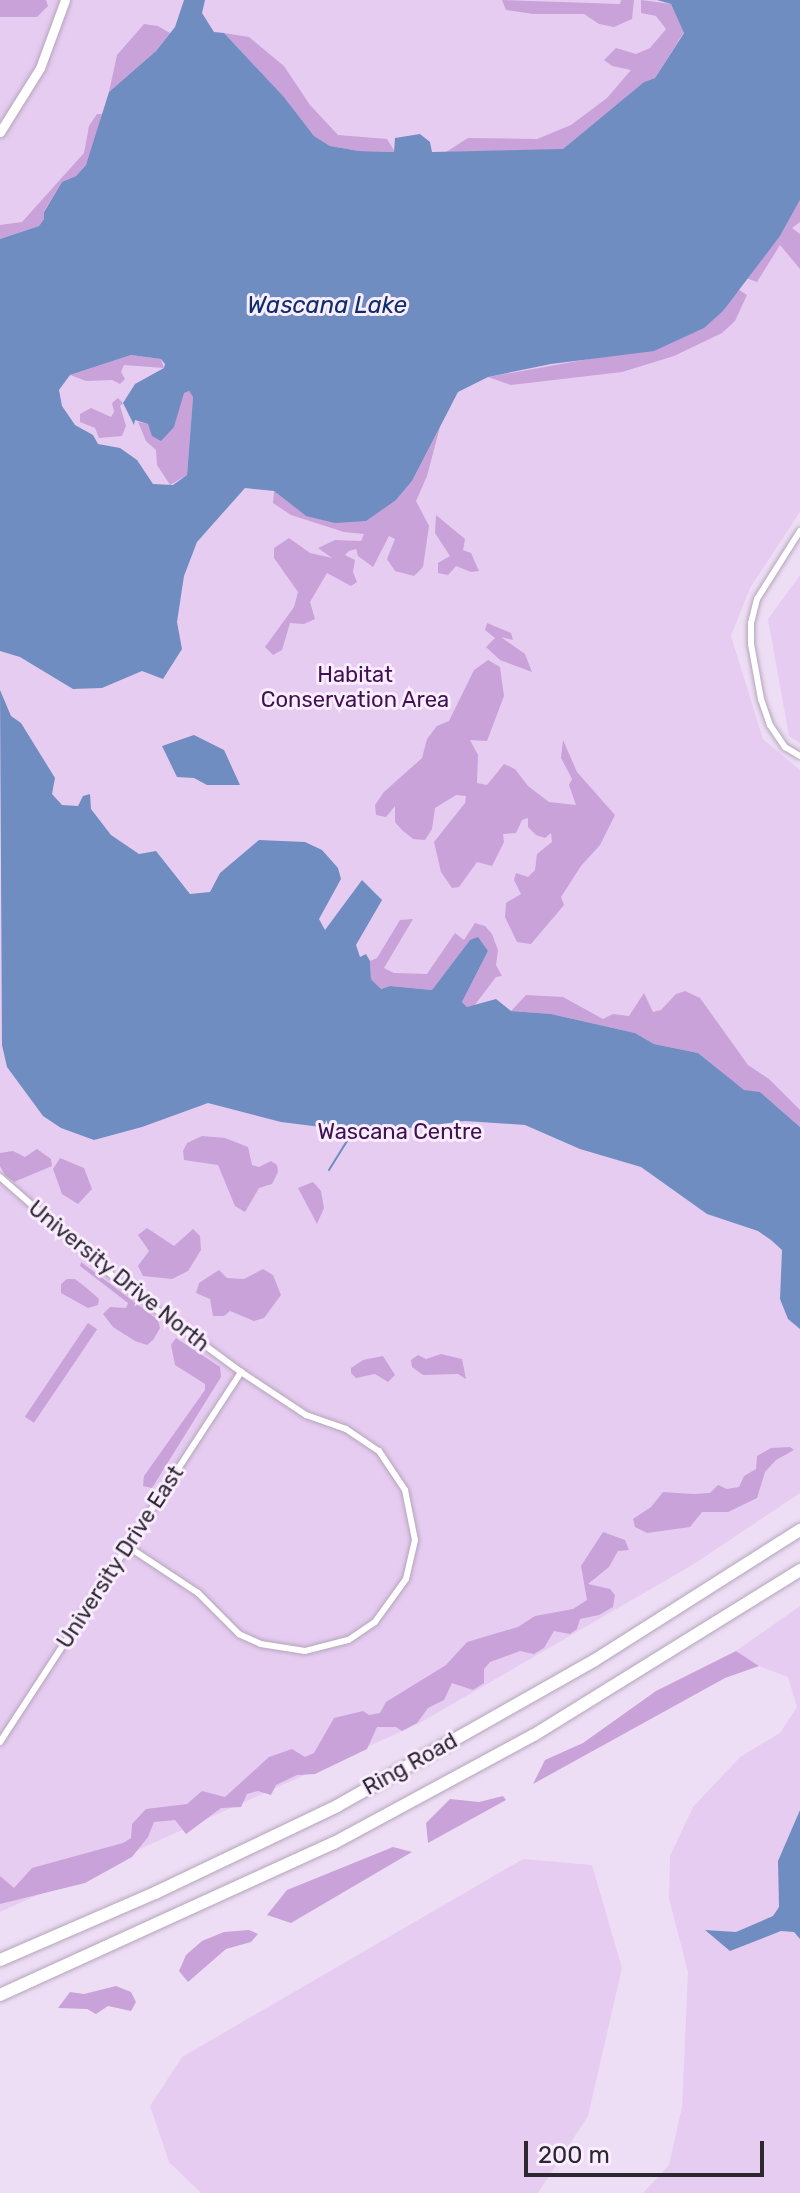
<!DOCTYPE html>
<style>
body{margin:0}
#map{position:relative;width:800px;height:2193px;overflow:hidden;background:#eedef5;font-family:Rubik,sans-serif}
div>[style]{position:absolute}
[style*='--x']{left:calc(var(--x)*1px);top:calc(var(--y)*1px);width:calc(var(--w)*1px);rotate:calc(var(--a)*1deg)}
.green>*{inset:0;background:#e7ccf2}
.forest>*{inset:0;background:#c8a2d8;transform-origin:0 0}
.water>*{inset:0;background:#6f8dc1}
.stream>*{height:2px;margin:-1px;padding:0 1px;transform-origin:1px;border-radius:1px;background:#6f8dc1}
.roads{filter:drop-shadow(0 0 2px #b4a5ba) drop-shadow(0 0 2px #b4a5ba)}
.street>*{height:6px;margin:-3px;padding:0 3px;transform-origin:3px;border-radius:3px;background:#fff}
.secondary>*{height:9px;margin:-4.5px;padding:0 4.5px;transform-origin:4.5px;border-radius:4.5px;background:#fff}
.highway>*{height:12px;margin:-6px;padding:0 6px;transform-origin:6px;border-radius:6px;background:#fff}
span{translate:-50% -50%;white-space:nowrap;text-align:center;line-height:1.15;-webkit-text-stroke:6px #f9edff;paint-order:stroke}
.park-label{font-size:22px;color:#401051}
.street-label{font-size:22px;color:#2d272f}
.water-label{font-size:24px;color:#0c2e6c;font-style:italic}
.scale{position:absolute;left:524px;top:2141px;width:240px;height:36px;box-sizing:border-box;border:4px solid #2d272f;border-top:0;padding-left:10px;font-size:24px;line-height:28px;white-space:nowrap;color:#2d272f;-webkit-text-stroke:6px #f9edff;paint-order:stroke}
</style>
<div id="map">
<div class="green">
<i style="clip-path:polygon(0 0,800px 0,800px 512px,750px 588px,731px 636px,763px 739px,800px 770px,800px 1493px,694px 1564px,418px 1724px,0 1912px)"></i>
<i style="clip-path:polygon(800px 575px,800px 743px,789px 736px,768px 619px)"></i>
<i style="clip-path:polygon(800px 1606px,800px 2193px,643px 2193px,669px 2165px,682px 2107px,688px 1972px,669px 1899px,670px 1856px,693px 1807px,740px 1757px,780px 1733px,797px 1707px,788px 1677px,759px 1666px,736px 1651px)"></i>
<i style="clip-path:polygon(523px 1859px,592px 1865px,622px 1968px,588px 2116px,538px 2193px,201px 2193px,169px 2162px,150px 2106px,182px 2057px)"></i>
</div>
<div class="forest">
<i style="clip-path:polygon(0 0,46px 0,48px 6px,37px 17px,0 17px)"></i>
<i style="clip-path:polygon(502px 0,620px 4px,621px 0,634px 0,632px 19px,614px 27px,599px 24px,584px 14px,533px 14px,506px 10px)"></i>
<i style="clip-path:polygon(641px 0,671px 4px,684px 32px,655px 78px,644px 82px,562px 150px,446px 152px,468px 138px,537px 139px,571px 125px,607px 98px,631px 70px,612px 66px,604px 60px,616px 48px,636px 54px,650px 48px,666px 29px,656px 16px,641px 13px)"></i>
<i style="clip-path:polygon(144px 24px,158px 26px,170px 33px,156px 51px,109px 92px,117px 55px)"></i>
<i style="clip-path:polygon(224px 33px,249px 37px,284px 66px,310px 105px,338px 135px,387px 139px,395px 152px,359px 151px,330px 146px,314px 136px,284px 97px)"></i>
<i style="clip-path:polygon(97px 114px,102px 114px,96px 139px,86px 165px,76px 176px,62px 182px,44px 211px,44px 219px,39px 226px,0 239px,0 225px,22px 222px,84px 153px,89px 126px)"></i>
<i style="clip-path:polygon(800px 200px,800px 222px,792px 228px,800px 234px,800px 269px,780px 245px,757px 282px,746px 278px,780px 236px)"></i>
<i style="clip-path:polygon(738px 289px,747px 295px,735px 321px,722px 333px,674px 356px,622px 372px,511px 385px,488px 377px,600px 357px,723px 311px)"></i>
<i style="clip-path:polygon(131px 355px,161px 359px,164px 368px,124px 365px,121px 372px,125px 379px,120px 384px,112px 380px,86px 381px,70px 375px)"></i>
<i style="clip-path:polygon(189px 391px,193px 397px,187px 475px,170px 485px,157px 465px,156px 450px,146px 441px,138px 422px,148px 424px,151px 428px,174px 427px,183px 393px)"></i>
<i style="clip-path:polygon(118px 398px,123px 403px,120px 406px,126px 426px,122px 436px,99px 438px,95px 428px,80px 422px,80px 414px,91px 408px,111px 417px,114px 412px,112px 403px)"></i>
<i style="clip-path:polygon(440px 427px,427px 476px,416px 501px,429px 526px,423px 567px,414px 576px,395px 571px,387px 559px,395px 539px,389px 536px,373px 567px,358px 556px,356px 549px,349px 551px,345px 555px,355px 560px,353px 572px,357px 582px,351px 586px,327px 573px,310px 602px,315px 619px,304px 624px,290px 623px,282px 650px,273px 655px,265px 647px,294px 607px,298px 592px,274px 558px,274px 548px,289px 538px,310px 553px,332px 558px,318px 548px,335px 540px,361px 541px,364px 534px,344px 532px,291px 515px,273px 503px,274px 491px,306px 516px,396px 500px,412px 481px)"></i>
<i style="clip-path:polygon(436px 515px,465px 539px,463px 550px,471px 553px,479px 571px,471px 572px,456px 566px,448px 575px,438px 573px,438px 563px,450px 556px,435px 533px)"></i>
<i style="clip-path:polygon(487px 623px,511px 633px,513px 640px,501px 637px,525px 654px,532px 672px,500px 660px,486px 647px,495px 638px,485px 630px)"></i>
<i style="clip-path:polygon(488px 660px,500px 667px,504px 696px,487px 741px,470px 740px,478px 755px,477px 783px,487px 785px,504px 764px,515px 769px,528px 786px,549px 802px,576px 805px,569px 785px,572px 779px,561px 758px,563px 740px,577px 772px,615px 815px,600px 845px,581px 866px,561px 897px,564px 905px,531px 944px,517px 942px,505px 917px,506px 903px,521px 894px,514px 880px,516px 873px,528px 877px,535px 870px,537px 854px,552px 842px,551px 833px,545px 838px,536px 835px,528px 827px,528px 818px,522px 820px,516px 833px,503px 834px,504px 842px,492px 866px,477px 862px,459px 887px,452px 888px,441px 872px,434px 842px,465px 803px,466px 796px,456px 795px,435px 808px,432px 829px,425px 840px,413px 839px,402px 830px,395px 822px,395px 806px,386px 817px,376px 815px,375px 805px,384px 792px,422px 758px,427px 739px,437px 726px,449px 721px,474px 670px)"></i>
<i style="clip-path:polygon(413px 919px,384px 968px,394px 973px,427px 974px,455px 933px,464px 940px,475px 923px,485px 926px,492px 934px,498px 950px,496px 965px,502px 976px,496px 977px,474px 1006px,467px 1007px,462px 1002px,488px 951px,470px 940px,432px 990px,390px 986px,381px 989px,371px 979px,370px 961px,377px 958px,400px 920px)"></i>
<i style="clip-path:polygon(685px 991px,700px 998px,748px 1065px,769px 1079px,800px 1110px,800px 1127px,760px 1092px,744px 1091px,698px 1053px,654px 1044px,635px 1033px,551px 1014px,511px 1011px,526px 995px,563px 997px,603px 1019px,613px 1014px,629px 1016px,644px 993px,653px 1012px,661px 1010px,676px 994px)"></i>
<i style="clip-path:polygon(202px 1136px,225px 1138px,248px 1147px,252px 1165px,259px 1167px,271px 1161px,277px 1165px,278px 1172px,272px 1184px,259px 1188px,245px 1212px,235px 1206px,218px 1165px,184px 1160px,183px 1151px,187px 1143px)"></i>
<i style="clip-path:polygon(37px 1149px,51px 1159px,52px 1166px,14px 1182px,5px 1175px,0 1166px,0 1153px,13px 1151px,25px 1157px)"></i>
<i style="clip-path:polygon(60px 1158px,84px 1168px,92px 1189px,78px 1204px,62px 1194px,53px 1169px)"></i>
<i style="clip-path:polygon(313px 1182px,321px 1191px,324px 1208px,317px 1224px,298px 1188px)"></i>
<i style="clip-path:polygon(147px 1228px,174px 1246px,193px 1229px,200px 1236px,201px 1250px,188px 1271px,172px 1279px,143px 1276px,138px 1266px,149px 1251px,138px 1235px)"></i>
<i style="clip-path:polygon(81px 1262px,158px 1320px,160px 1328px,153px 1340px,147px 1345px,135px 1341px,113px 1327px,103px 1314px,110px 1307px,126px 1308px,128px 1303px,80px 1266px)"></i>
<i style="clip-path:polygon(263px 1269px,273px 1275px,281px 1295px,264px 1318px,254px 1321px,230px 1311px,224px 1316px,213px 1316px,210px 1299px,196px 1293px,199px 1283px,219px 1270px,227px 1278px,244px 1279px)"></i>
<i style="clip-path:polygon(67px 1279px,75px 1279px,89px 1290px,99px 1299px,98px 1305px,88px 1308px,61px 1293px,61px 1284px)"></i>
<i style="left:88px;top:1323px;width:11px;height:113px;rotate:34deg"></i>
<i style="clip-path:polygon(176px 1338px,220px 1367px,221px 1377px,152px 1488px,143px 1486px,144px 1476px,205px 1390px,205px 1384px,175px 1365px,171px 1345px)"></i>
<i style="clip-path:polygon(441px 1354px,462px 1359px,466px 1379px,458px 1374px,423px 1375px,412px 1367px,411px 1360px,418px 1355px,426px 1359px)"></i>
<i style="clip-path:polygon(383px 1356px,395px 1375px,388px 1382px,375px 1374px,356px 1378px,351px 1373px,351px 1368px,363px 1360px)"></i>
<i style="clip-path:polygon(790px 1447px,794px 1450px,776px 1460px,765px 1472px,757px 1498px,728px 1512px,702px 1512px,690px 1527px,647px 1533px,635px 1527px,633px 1519px,651px 1507px,663px 1492px,693px 1494px,710px 1493px,718px 1485px,727px 1489px,739px 1487px,744px 1476px,756px 1469px,757px 1456px,771px 1448px)"></i>
<i style="clip-path:polygon(603px 1532px,625px 1540px,629px 1550px,618px 1551px,609px 1567px,588px 1584px,610px 1589px,615px 1595px,613px 1607px,599px 1615px,580px 1619px,577px 1629px,570px 1634px,554px 1631px,544px 1648px,534px 1654px,520px 1651px,490px 1662px,484px 1669px,484px 1683px,473px 1690px,452px 1683px,444px 1700px,428px 1708px,417px 1723px,402px 1731px,396px 1727px,377px 1727px,367px 1749px,315px 1774px,297px 1775px,276px 1785px,271px 1795px,258px 1791px,247px 1794px,241px 1807px,221px 1808px,186px 1834px,175px 1820px,154px 1822px,148px 1837px,132px 1857px,85px 1883px,0 1904px,0 1876px,14px 1888px,32px 1868px,123px 1843px,131px 1838px,132px 1824px,146px 1809px,187px 1804px,202px 1791px,225px 1797px,269px 1757px,292px 1749px,305px 1757px,314px 1753px,334px 1718px,363px 1711px,369px 1715px,380px 1713px,386px 1702px,446px 1665px,467px 1642px,518px 1627px,535px 1616px,573px 1609px,587px 1600px,581px 1566px)"></i>
<i style="clip-path:polygon(736px 1651px,759px 1666px,725px 1678px,533px 1784px,545px 1760px,583px 1743px,656px 1691px)"></i>
<i style="clip-path:polygon(503px 1796px,506px 1800px,428px 1843px,426px 1823px,450px 1799px,479px 1802px)"></i>
<i style="clip-path:polygon(393px 1847px,412px 1852px,291px 1923px,267px 1915px,287px 1890px)"></i>
<i style="clip-path:polygon(249px 1930px,258px 1934px,251px 1942px,226px 1949px,188px 1982px,179px 1971px,186px 1955px,202px 1941px,224px 1932px)"></i>
<i style="clip-path:polygon(116px 1986px,131px 1992px,136px 2002px,131px 2011px,108px 2006px,96px 2014px,87px 2009px,58px 2008px,70px 1992px,84px 1994px)"></i>
</div>
<div class="water">
<i style="clip-path:polygon(evenodd,184px 0,205px 0,202px 13px,214px 32px,224px 33px,284px 97px,314px 136px,330px 146px,359px 151px,394px 152px,395px 138px,420px 134px,430px 142px,432px 152px,563px 149px,644px 82px,655px 78px,684px 33px,671px 4px,657px 0,800px 0,800px 200px,780px 236px,723px 311px,704px 328px,654px 351px,551px 364px,488px 377px,458px 392px,412px 481px,396px 500px,366px 521px,335px 523px,306px 516px,274px 491px,245px 488px,197px 542px,184px 576px,177px 622px,182px 649px,163px 679px,142px 671px,102px 688px,73px 689px,20px 657px,0 651px,0 239px,39px 226px,44px 219px,44px 212px,62px 182px,76px 176px,86px 165px,109px 92px,156px 51px,175px 27px,184px 0,131px 355px,161px 359px,165px 364px,164px 368px,135px 384px,123px 403px,134px 425px,135px 420px,148px 424px,152px 436px,161px 441px,174px 427px,184px 393px,189px 391px,193px 397px,187px 475px,173px 485px,153px 484px,137px 460px,120px 448px,98px 444px,93px 435px,75px 425px,62px 406px,59px 390px,70px 375px,131px 355px)"></i>
<i style="clip-path:polygon(0 690px,11px 716px,21px 723px,55px 778px,52px 794px,62px 805px,78px 806px,83px 796px,90px 794px,91px 809px,111px 835px,139px 854px,156px 851px,190px 894px,210px 892px,220px 873px,259px 840px,305px 842px,322px 850px,338px 868px,341px 879px,319px 919px,325px 930px,362px 880px,382px 900px,356px 945px,360px 957px,366px 954px,370px 961px,371px 979px,381px 989px,390px 986px,432px 990px,470px 940px,478px 937px,488px 951px,462px 1002px,467px 1007px,496px 999px,511px 1011px,551px 1014px,635px 1033px,654px 1044px,698px 1053px,744px 1090px,760px 1092px,800px 1127px,800px 1329px,788px 1319px,780px 1299px,782px 1250px,771px 1240px,758px 1231px,707px 1214px,641px 1167px,580px 1149px,525px 1125px,465px 1121px,369px 1133px,281px 1122px,208px 1103px,142px 1127px,94px 1140px,61px 1128px,43px 1116px,7px 1067px,2px 1045px)"></i>
<i style="clip-path:polygon(194px 735px,224px 750px,240px 785px,207px 785px,194px 778px,177px 777px,162px 746px)"></i>
<i style="clip-path:polygon(800px 1810px,800px 1939px,794px 1932px,781px 1931px,730px 1951px,705px 1930px,736px 1932px,773px 1916px,779px 1907px,778px 1861px)"></i>
</div>
<div class="stream">
<i style="--x:329;--y:1170;--w:49;--a:-58.2"></i>
</div>
<div class="roads">
<div class="street">
<i style="--x:800;--y:531;--w:80;--a:122.3"></i>
<i style="--x:757;--y:599;--w:25;--a:104"></i>
<i style="--x:751;--y:623;--w:21;--a:90"></i>
<i style="--x:751;--y:644;--w:56;--a:79.7"></i>
<i style="--x:761;--y:699;--w:28;--a:71"></i>
<i style="--x:770;--y:725;--w:27;--a:56"></i>
<i style="--x:785;--y:747;--w:17;--a:31"></i>
<i style="--x:0;--y:1177;--w:164;--a:41.3"></i>
<i style="--x:123;--y:1285;--w:147;--a:36.4"></i>
<i style="--x:241;--y:1372;--w:78;--a:33.5"></i>
<i style="--x:306;--y:1415;--w:42;--a:19.3"></i>
<i style="--x:346;--y:1429;--w:40;--a:34"></i>
<i style="--x:379;--y:1451;--w:47;--a:56.3"></i>
<i style="--x:405;--y:1490;--w:51;--a:78.7"></i>
<i style="--x:415;--y:1540;--w:40;--a:103"></i>
<i style="--x:406;--y:1579;--w:53;--a:125.8"></i>
<i style="--x:375;--y:1622;--w:32;--a:146"></i>
<i style="--x:348;--y:1640;--w:44;--a:165.7"></i>
<i style="--x:305;--y:1651;--w:45;--a:-171"></i>
<i style="--x:261;--y:1644;--w:24;--a:-156"></i>
<i style="--x:239;--y:1634;--w:58;--a:-135"></i>
<i style="--x:198;--y:1593;--w:85;--a:-146.5"></i>
<i style="--x:0;--y:1742;--w:442;--a:-56.9"></i>
</div>
<div class="secondary">
<i style="--x:0;--y:132;--w:75;--a:-58"></i>
<i style="--x:40;--y:68;--w:72;--a:-69.8"></i>
</div>
<div class="highway">
<i style="--x:0;--y:1960;--w:169;--a:-23.4"></i>
<i style="--x:155;--y:1893;--w:202;--a:-25.5"></i>
<i style="--x:337;--y:1806;--w:296;--a:-29.5"></i>
<i style="--x:595;--y:1660;--w:243;--a:-32.4"></i>
<i style="--x:0;--y:1995;--w:367;--a:-24.5"></i>
<i style="--x:334;--y:1843;--w:227;--a:-28.4"></i>
<i style="--x:534;--y:1735;--w:313;--a:-31.8"></i>
</div>
</div>
<div class="park-label">
<span style="left:355px;top:687px">Habitat<br>Conservation Area</span>
<span style="left:400px;top:1132px">Wascana Centre</span>
</div>
<div class="street-label">
<span style="left:119px;top:1276px;rotate:39deg">University Drive North</span>
<span style="left:120px;top:1557px;rotate:-57deg">University Drive East</span>
<span style="left:410px;top:1764px;rotate:-29deg">Ring Road</span>
</div>
<div class="water-label">
<span style="left:327px;top:306px">Wascana Lake</span>
</div>
<div class="scale">200 m</div>
</div>
